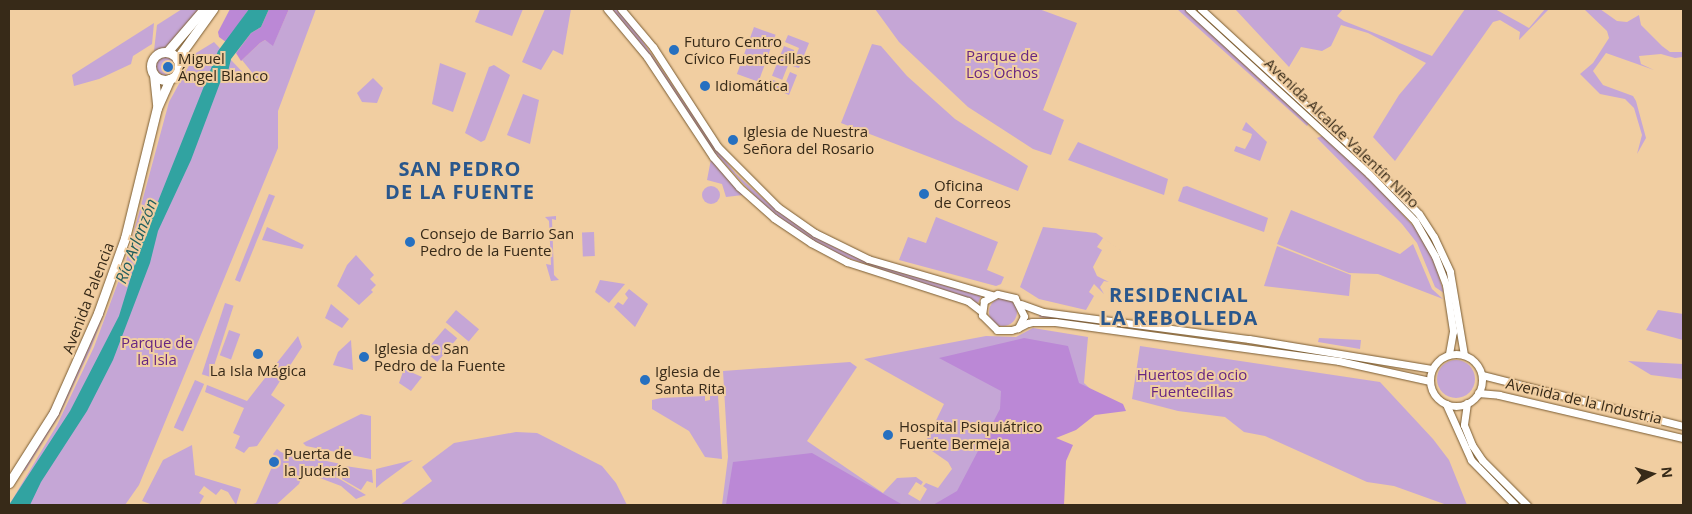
<!DOCTYPE html>
<meta charset="utf-8">
<style>
body{margin:0}
#map{position:relative;width:1692px;height:514px;overflow:hidden;background:#f1cea1;font-family:"Open Sans",sans-serif}
div>[style]{position:absolute}
[style*='--x']{left:calc(var(--x)*1px);top:calc(var(--y)*1px);width:calc(var(--w)*1px);rotate:calc(var(--a)*1deg)}
.green>*{inset:0;background:#c5a6d6;transform-origin:0 0}
.round{border-radius:50%}
.forest>*{inset:0;background:#bb88d6}
.water>*{inset:0;background:#31a3a1}
.roads{filter:drop-shadow(0 0 1px #7a5c32) drop-shadow(0 0 1px #7a5c32)}
.secondary>*{height:7px;margin:-3.5px;padding:0 3.5px;transform-origin:3.5px;border-radius:3.5px;background:#fff}
.secondary>.ring{margin:-3.5px;padding:0;box-sizing:content-box;background:none;border:7px solid #fff;border-radius:50%}
.highway>*{height:9px;margin:-4.5px;padding:0 4.5px;transform-origin:4.5px;border-radius:4.5px;background:#fff}
.highway>.ring{margin:-4.5px;padding:0;box-sizing:content-box;background:none;border:9px solid #fff;border-radius:50%}
.dots>*{width:14px;height:14px;translate:-50% -50%;box-sizing:border-box;border:2px solid #f1cea1;border-radius:50%}
span{translate:-50% -50%;white-space:nowrap;text-align:center;line-height:1.15;-webkit-text-stroke:4px #f1cea1;paint-order:stroke}
.poi-label{font-size:15px;color:#372a18}
.left{translate:0 -50%;text-align:left}
.park-label{font-size:15px;color:#672682}
.street-label{font-size:15px;color:#372a18}
.water-label{font-size:16px;color:#235f5e;font-style:italic}
.district-label{font-size:20px;color:#2a578c;font-weight:700;letter-spacing:1px}
.frame{position:absolute;inset:0;border:10px solid #372a18;pointer-events:none}
.north{position:absolute;left:1627px;top:449px;width:50px;height:50px;-webkit-text-stroke:4px #f1cea1;paint-order:stroke;rotate:84deg;font-size:14px;font-weight:700;line-height:20px;text-align:center;color:#372a18}
.north::after{content:'';display:block;margin:auto;width:18px;height:22px;background:#372a18;clip-path:polygon(50% 0,100% 100%,50% 72%,0 100%)}
</style>
<div id="map">
<div class="green">
<i style="clip-path:polygon(182px 9px,199px 9px,166px 47px,154px 51px,157px 25px)"></i>
<i style="clip-path:polygon(289px 9px,316px 9px,278px 111px,278px 148px,139px 485px,125px 505px,9px 505px,57px 425px,94px 347px,126px 261px,169px 102px,196px 53px,214px 42px,250px 80px,254px 75px,242px 60px,260px 43px,265px 40px,273px 45px)"></i>
<i style="clip-path:polygon(480px 9px,523px 9px,512px 36px,475px 22px)"></i>
<i style="clip-path:polygon(545px 9px,571px 9px,563px 55px,553px 50px,541px 70px,522px 62px)"></i>
<i style="clip-path:polygon(610px 9px,616px 9px,633px 27px,711px 142px,736px 174px,768px 203px,834px 247px,873px 264px,981px 296px,978px 303px,837px 254px,795px 230px,766px 208px,709px 147px,645px 50px)"></i>
<i style="clip-path:polygon(875px 9px,1039px 9px,1077px 23px,1043px 110px,1064px 120px,1051px 155px,1033px 149px,968px 107px,899px 42px)"></i>
<i style="clip-path:polygon(1177px 9px,1185px 9px,1309px 123px,1307px 126px)"></i>
<i style="clip-path:polygon(1194px 9px,1397px 195px,1413px 212px,1428px 234px,1445px 267px,1450px 283px,1430px 240px,1408px 209px)"></i>
<i style="clip-path:polygon(1235px 9px,1343px 9px,1337px 16px,1344px 21px,1432px 56px,1465px 9px,1495px 9px,1529px 28px,1545px 9px,1549px 9px,1519px 40px,1520px 32px,1500px 20px,1493px 22px,1395px 161px,1373px 137px,1399px 95px,1426px 63px,1368px 33px,1341px 25px,1331px 46px,1322px 51px,1301px 47px,1289px 67px)"></i>
<i style="clip-path:polygon(1584px 9px,1600px 9px,1617px 21px,1627px 22px,1639px 15px,1641px 25px,1662px 46px,1670px 52px,1683px 52px,1683px 57px,1675px 58px,1661px 54px,1639px 56px,1641px 64px,1654px 70px,1606px 53px,1593px 71px,1603px 85px,1633px 96px,1636px 101px,1646px 138px,1637px 154px,1642px 135px,1634px 108px,1625px 99px,1600px 94px,1580px 74px,1593px 63px,1609px 38px,1607px 31px)"></i>
<i style="clip-path:polygon(154px 23px,152px 44px,133px 56px,131px 64px,99px 79px,74px 86px,72px 75px)"></i>
<i style="left:754px;top:27px;width:23px;height:50px;rotate:20deg"></i>
<i style="clip-path:polygon(788px 35px,809px 43px,799px 68px,792px 66px,799px 48px,785px 42px)"></i>
<i style="clip-path:polygon(872px 44px,881px 46px,907px 76px,955px 119px,1028px 166px,1018px 191px,841px 123px)"></i>
<i style="left:784px;top:46px;width:11px;height:32px;rotate:22deg"></i>
<i class="round" style="left:156px;top:57px;width:18px;height:18px"></i>
<i style="clip-path:polygon(440px 63px,466px 73px,453px 112px,432px 104px)"></i>
<i style="clip-path:polygon(494px 65px,510px 75px,485px 140px,481px 142px,465px 133px,489px 67px)"></i>
<i style="clip-path:polygon(790px 72px,797px 75px,789px 95px,768px 86px,770px 79px,785px 84px)"></i>
<i style="clip-path:polygon(373px 78px,383px 88px,377px 103px,362px 102px,357px 93px)"></i>
<i style="clip-path:polygon(523px 94px,539px 100px,530px 144px,507px 135px)"></i>
<i style="clip-path:polygon(1246px 122px,1267px 142px,1260px 161px,1234px 151px,1236px 146px,1245px 149px,1251px 138px,1252px 134px,1242px 130px)"></i>
<i style="clip-path:polygon(1322px 136px,1376px 185px,1416px 229px,1434px 261px,1444px 293px,1435px 287px,1417px 243px,1402px 224px,1317px 138px)"></i>
<i style="clip-path:polygon(1078px 142px,1168px 179px,1164px 195px,1068px 160px)"></i>
<i style="clip-path:polygon(711px 159px,743px 195px,726px 197px,722px 184px,707px 180px)"></i>
<i class="round" style="left:702px;top:186px;width:18px;height:18px"></i>
<i style="clip-path:polygon(1187px 186px,1268px 218px,1264px 232px,1178px 201px,1183px 187px)"></i>
<i style="clip-path:polygon(269px 194px,275px 196px,240px 282px,235px 280px)"></i>
<i style="clip-path:polygon(1291px 210px,1400px 254px,1413px 244px,1432px 289px,1443px 299px,1378px 274px,1349px 273px,1277px 244px)"></i>
<i style="clip-path:polygon(556px 216px,556px 220px,552px 219px,554px 275px,559px 280px,551px 281px,546px 264px,551px 265px,549px 221px,545px 217px)"></i>
<i style="clip-path:polygon(936px 217px,998px 242px,987px 270px,1004px 277px,1001px 284px,996px 286px,899px 260px,908px 237px,926px 243px)"></i>
<i style="clip-path:polygon(267px 227px,304px 245px,302px 249px,262px 240px)"></i>
<i style="clip-path:polygon(1043px 227px,1096px 233px,1137px 262px,1103px 238px,1097px 247px,1102px 250px,1093px 267px,1097px 276px,1109px 282px,1104px 281px,1100px 287px,1104px 294px,1094px 284px,1089px 292px,1094px 296px,1086px 310px,1039px 299px,1020px 287px)"></i>
<i style="left:594px;top:232px;width:24px;height:12px;rotate:88deg"></i>
<i style="clip-path:polygon(1277px 246px,1351px 275px,1349px 296px,1264px 286px)"></i>
<i style="clip-path:polygon(356px 255px,374px 275px,370px 279px,376px 285px,371px 290px,373px 292px,359px 305px,337px 286px,347px 265px)"></i>
<i style="clip-path:polygon(600px 280px,625px 284px,609px 303px,595px 292px)"></i>
<i style="clip-path:polygon(629px 289px,648px 304px,635px 327px,614px 307px,618px 302px,623px 305px,628px 298px,625px 294px)"></i>
<i class="round" style="left:989px;top:298px;width:28px;height:28px"></i>
<i style="left:225px;top:303px;width:9px;height:75px;rotate:18deg"></i>
<i style="clip-path:polygon(331px 304px,349px 319px,342px 328px,325px 318px)"></i>
<i style="clip-path:polygon(101px 309px,105px 311px,91px 348px,59px 416px,25px 471px,21px 468px)"></i>
<i style="left:456px;top:310px;width:30px;height:16px;rotate:40deg"></i>
<i style="clip-path:polygon(1658px 310px,1683px 314px,1683px 340px,1646px 330px)"></i>
<i style="clip-path:polygon(1040px 315px,1093px 321px,1233px 340px,1039px 317px)"></i>
<i style="left:445px;top:328px;width:16px;height:31px;rotate:40deg"></i>
<i style="clip-path:polygon(1033px 328px,1088px 337px,1084px 383px,1100px 398px,1041px 431px,1042px 505px,722px 505px,728px 457px,723px 371px,850px 362px,857px 367px,807px 441px,883px 493px,897px 478px,916px 477px,923px 482px,921px 485px,916px 482px,908px 494px,920px 501px,927px 489px,923px 486px,926px 483px,938px 488px,952px 469px,948px 462px,932px 451px,927px 439px,944px 404px,864px 359px,986px 336px,1016px 337px)"></i>
<i style="left:229px;top:330px;width:12px;height:27px;rotate:20deg"></i>
<i style="clip-path:polygon(298px 336px,302px 347px,271px 395px,285px 405px,257px 446px,249px 447px,244px 453px,235px 448px,240px 436px,233px 433px,244px 408px,205px 392px,207px 385px,247px 401px)"></i>
<i style="clip-path:polygon(1319px 338px,1361px 340px,1360px 349px,1318px 342px)"></i>
<i style="clip-path:polygon(351px 340px,353px 370px,333px 365px,338px 352px)"></i>
<i style="clip-path:polygon(1140px 346px,1380px 382px,1433px 439px,1449px 460px,1467px 505px,1447px 505px,1394px 486px,1367px 482px,1265px 436px,1244px 432px,1225px 417px,1178px 411px,1132px 399px)"></i>
<i class="round" style="left:1437px;top:360px;width:38px;height:38px"></i>
<i style="clip-path:polygon(1628px 361px,1683px 364px,1683px 379px,1651px 375px)"></i>
<i style="clip-path:polygon(404px 369px,422px 377px,411px 391px,399px 383px)"></i>
<i style="left:195px;top:380px;width:10px;height:52px;rotate:24deg"></i>
<i style="clip-path:polygon(718px 395px,722px 459px,705px 457px,689px 431px,652px 409px,652px 400px,661px 398px,705px 396px,705px 401px,710px 400px,710px 396px)"></i>
<i style="clip-path:polygon(361px 414px,371px 416px,371px 459px,306px 446px,303px 443px)"></i>
<i style="clip-path:polygon(516px 432px,537px 433px,602px 466px,616px 483px,627px 505px,400px 505px,432px 481px,422px 467px,454px 443px)"></i>
<i style="clip-path:polygon(192px 445px,195px 475px,241px 489px,236px 505px,228px 492px,221px 489px,216px 495px,204px 486px,199px 493px,204px 496px,199px 505px,153px 505px,142px 501px,163px 460px)"></i>
<i style="clip-path:polygon(277px 449px,281px 452px,293px 457px,283px 452px,341px 464px,338px 477px,333px 475px,366px 495px,356px 499px,341px 486px,304px 472px,299px 484px,276px 505px,250px 505px,256px 503px,276px 458px,273px 454px)"></i>
<i style="clip-path:polygon(413px 460px,383px 482px,376px 488px,376px 469px)"></i>
<i style="clip-path:polygon(345px 466px,372px 470px,373px 483px,367px 481px,361px 490px,342px 479px)"></i>
</div>
<div class="forest">
<i style="clip-path:polygon(230px 9px,249px 9px,226px 42px,219px 37px,218px 32px)"></i>
<i style="clip-path:polygon(269px 9px,289px 9px,273px 46px,265px 40px,260px 43px,241px 61px,236px 53px,251px 33px,261px 27px)"></i>
<i style="clip-path:polygon(1024px 338px,1068px 346px,1079px 383px,1123px 404px,1126px 411px,1095px 415px,1076px 430px,1056px 438px,1073px 445px,1066px 461px,1064px 505px,933px 505px,957px 491px,1000px 409px,1001px 391px,939px 358px)"></i>
<i style="clip-path:polygon(812px 453px,903px 505px,726px 505px,733px 462px)"></i>
</div>
<div class="water">
<i style="clip-path:polygon(249px 9px,269px 9px,261px 27px,251px 33px,231px 59px,227px 76px,220px 83px,191px 160px,158px 231px,150px 263px,113px 360px,87px 411px,41px 482px,30px 505px,9px 505px,70px 411px,119px 316px,141px 244px,218px 51px)"></i>
</div>
<div class="roads">
<div class="secondary">
<i style="--x:607;--y:9;--w:62;--a:50.2"></i>
<i style="--x:647;--y:57;--w:120;--a:56.6"></i>
<i style="--x:713;--y:157;--w:40;--a:49"></i>
<i style="--x:739;--y:187;--w:47;--a:41.5"></i>
<i style="--x:774;--y:218;--w:45;--a:34"></i>
<i style="--x:811;--y:243;--w:41;--a:27.8"></i>
<i style="--x:847;--y:262;--w:127;--a:17.9"></i>
<i style="--x:968;--y:301;--w:16;--a:38"></i>
<i style="--x:621;--y:9;--w:50;--a:49.9"></i>
<i style="--x:653;--y:47;--w:119;--a:57"></i>
<i style="--x:718;--y:147;--w:85;--a:45"></i>
<i style="--x:778;--y:207;--w:45;--a:35.1"></i>
<i style="--x:815;--y:233;--w:59;--a:26.1"></i>
<i style="--x:868;--y:259;--w:129;--a:16.2"></i>
<i style="--x:1189;--y:9;--w:244;--a:42.5"></i>
<i style="--x:1369;--y:174;--w:66;--a:45.6"></i>
<i style="--x:1415;--y:221;--w:40;--a:60.3"></i>
<i style="--x:1435;--y:256;--w:31;--a:69"></i>
<i style="--x:1446;--y:285;--w:47;--a:81.3"></i>
<i style="--x:1453;--y:331;--w:23;--a:100"></i>
<i style="--x:1201;--y:9;--w:228;--a:42.5"></i>
<i style="--x:1369;--y:163;--w:71;--a:45.6"></i>
<i style="--x:1419;--y:214;--w:27;--a:57"></i>
<i style="--x:1434;--y:237;--w:38;--a:65"></i>
<i style="--x:1450;--y:272;--w:84;--a:80.4"></i>
<i style="--x:1021;--y:304;--w:23;--a:20"></i>
<i style="--x:1043;--y:312;--w:208;--a:7.5"></i>
<i style="--x:1249;--y:339;--w:185;--a:9.3"></i>
<i style="--x:1018;--y:328;--w:13;--a:-63"></i>
<i style="--x:1024;--y:316;--w:20;--a:-117"></i>
<i style="--x:1015;--y:298;--w:18;--a:-167"></i>
<i style="--x:997;--y:294;--w:15;--a:152"></i>
<i style="--x:984;--y:301;--w:14;--a:98"></i>
<i style="--x:982;--y:315;--w:21;--a:45"></i>
<i style="--x:997;--y:330;--w:14;--a:0"></i>
<i style="--x:1011;--y:330;--w:7;--a:-16"></i>
<i style="--x:1018;--y:328;--w:11;--a:-27"></i>
<i style="--x:1028;--y:323;--w:4;--a:-14"></i>
<i style="--x:1032;--y:322;--w:23;--a:0"></i>
<i style="--x:1055;--y:322;--w:287;--a:7.8"></i>
<i style="--x:1339;--y:361;--w:93;--a:12.4"></i>
<i class="ring" style="left:1430px;top:354px;width:45px;height:45px"></i>
<i style="--x:1482;--y:375;--w:207;--a:14.2"></i>
<i style="--x:1478;--y:393;--w:21;--a:5"></i>
<i style="--x:1499;--y:395;--w:189;--a:13.2"></i>
<i style="--x:1467;--y:403;--w:22;--a:98"></i>
<i style="--x:1464;--y:425;--w:22;--a:68"></i>
<i style="--x:1472;--y:445;--w:18;--a:56"></i>
<i style="--x:1482;--y:460;--w:64;--a:45"></i>
<i style="--x:1446;--y:404;--w:61;--a:65.9"></i>
<i style="--x:1471;--y:460;--w:63;--a:45.6"></i>
</div>
<div class="highway">
<i class="ring" style="left:151px;top:52px;width:19px;height:19px"></i>
<i style="--x:167;--y:52;--w:57;--a:-49.3"></i>
<i style="--x:177;--y:59;--w:62;--a:-54.2"></i>
<i style="--x:154;--y:75;--w:30;--a:84"></i>
<i style="--x:9;--y:483;--w:84;--a:-57.6"></i>
<i style="--x:54;--y:412;--w:108;--a:-66"></i>
<i style="--x:98;--y:313;--w:80;--a:-70.2"></i>
<i style="--x:125;--y:238;--w:134;--a:-76.2"></i>
<i style="--x:157;--y:108;--w:32;--a:-66"></i>
</div>
</div>
<div class="dots">
<i style="left:674px;top:50px;background:#2670c0"></i>
<i style="left:168px;top:67px;background:#2670c0"></i>
<i style="left:705px;top:86px;background:#2670c0"></i>
<i style="left:733px;top:140px;background:#2670c0"></i>
<i style="left:924px;top:194px;background:#2670c0"></i>
<i style="left:410px;top:242px;background:#2670c0"></i>
<i style="left:258px;top:354px;background:#2670c0"></i>
<i style="left:364px;top:357px;background:#2670c0"></i>
<i style="left:645px;top:380px;background:#2670c0"></i>
<i style="left:888px;top:435px;background:#2670c0"></i>
<i style="left:274px;top:462px;background:#2670c0"></i>
</div>
<div class="poi-label">
<span class="left" style="left:684px;top:50px">Futuro Centro<br>Cívico Fuentecillas</span>
<span class="left" style="left:178px;top:67px">Miguel<br>Ángel Blanco</span>
<span class="left" style="left:715px;top:86px">Idiomática</span>
<span class="left" style="left:743px;top:140px">Iglesia de Nuestra<br>Señora del Rosario</span>
<span class="left" style="left:934px;top:194px">Oficina<br>de Correos</span>
<span class="left" style="left:420px;top:242px">Consejo de Barrio San<br>Pedro de la Fuente</span>
<span class="left" style="left:374px;top:357px">Iglesia de San<br>Pedro de la Fuente</span>
<span style="left:258px;top:371px">La Isla Mágica</span>
<span class="left" style="left:655px;top:380px">Iglesia de<br>Santa Rita</span>
<span class="left" style="left:899px;top:435px">Hospital Psiquiátrico<br>Fuente Bermeja</span>
<span class="left" style="left:284px;top:462px">Puerta de<br>la Judería</span>
</div>
<div class="park-label">
<span style="left:1002px;top:64px">Parque de<br>Los Ochos</span>
<span style="left:157px;top:351px">Parque de<br>la Isla</span>
<span style="left:1192px;top:383px">Huertos de ocio<br>Fuentecillas</span>
</div>
<div class="street-label">
<span style="left:1342px;top:133px;rotate:44deg">Avenida Alcalde Valentín Niño</span>
<span style="left:88px;top:298px;rotate:-69deg">Avenida Palencia</span>
<span style="left:1584px;top:401px;rotate:13deg">Avenida de la Industria</span>
</div>
<div class="water-label">
<span style="left:136px;top:241px;rotate:-69deg">Río Arlanzón</span>
</div>
<div class="district-label">
<span style="left:460px;top:180px">SAN PEDRO<br>DE LA FUENTE</span>
<span style="left:1179px;top:306px">RESIDENCIAL<br>LA REBOLLEDA</span>
</div>
<div class="frame"></div>
<div class="north">N</div>
</div>
